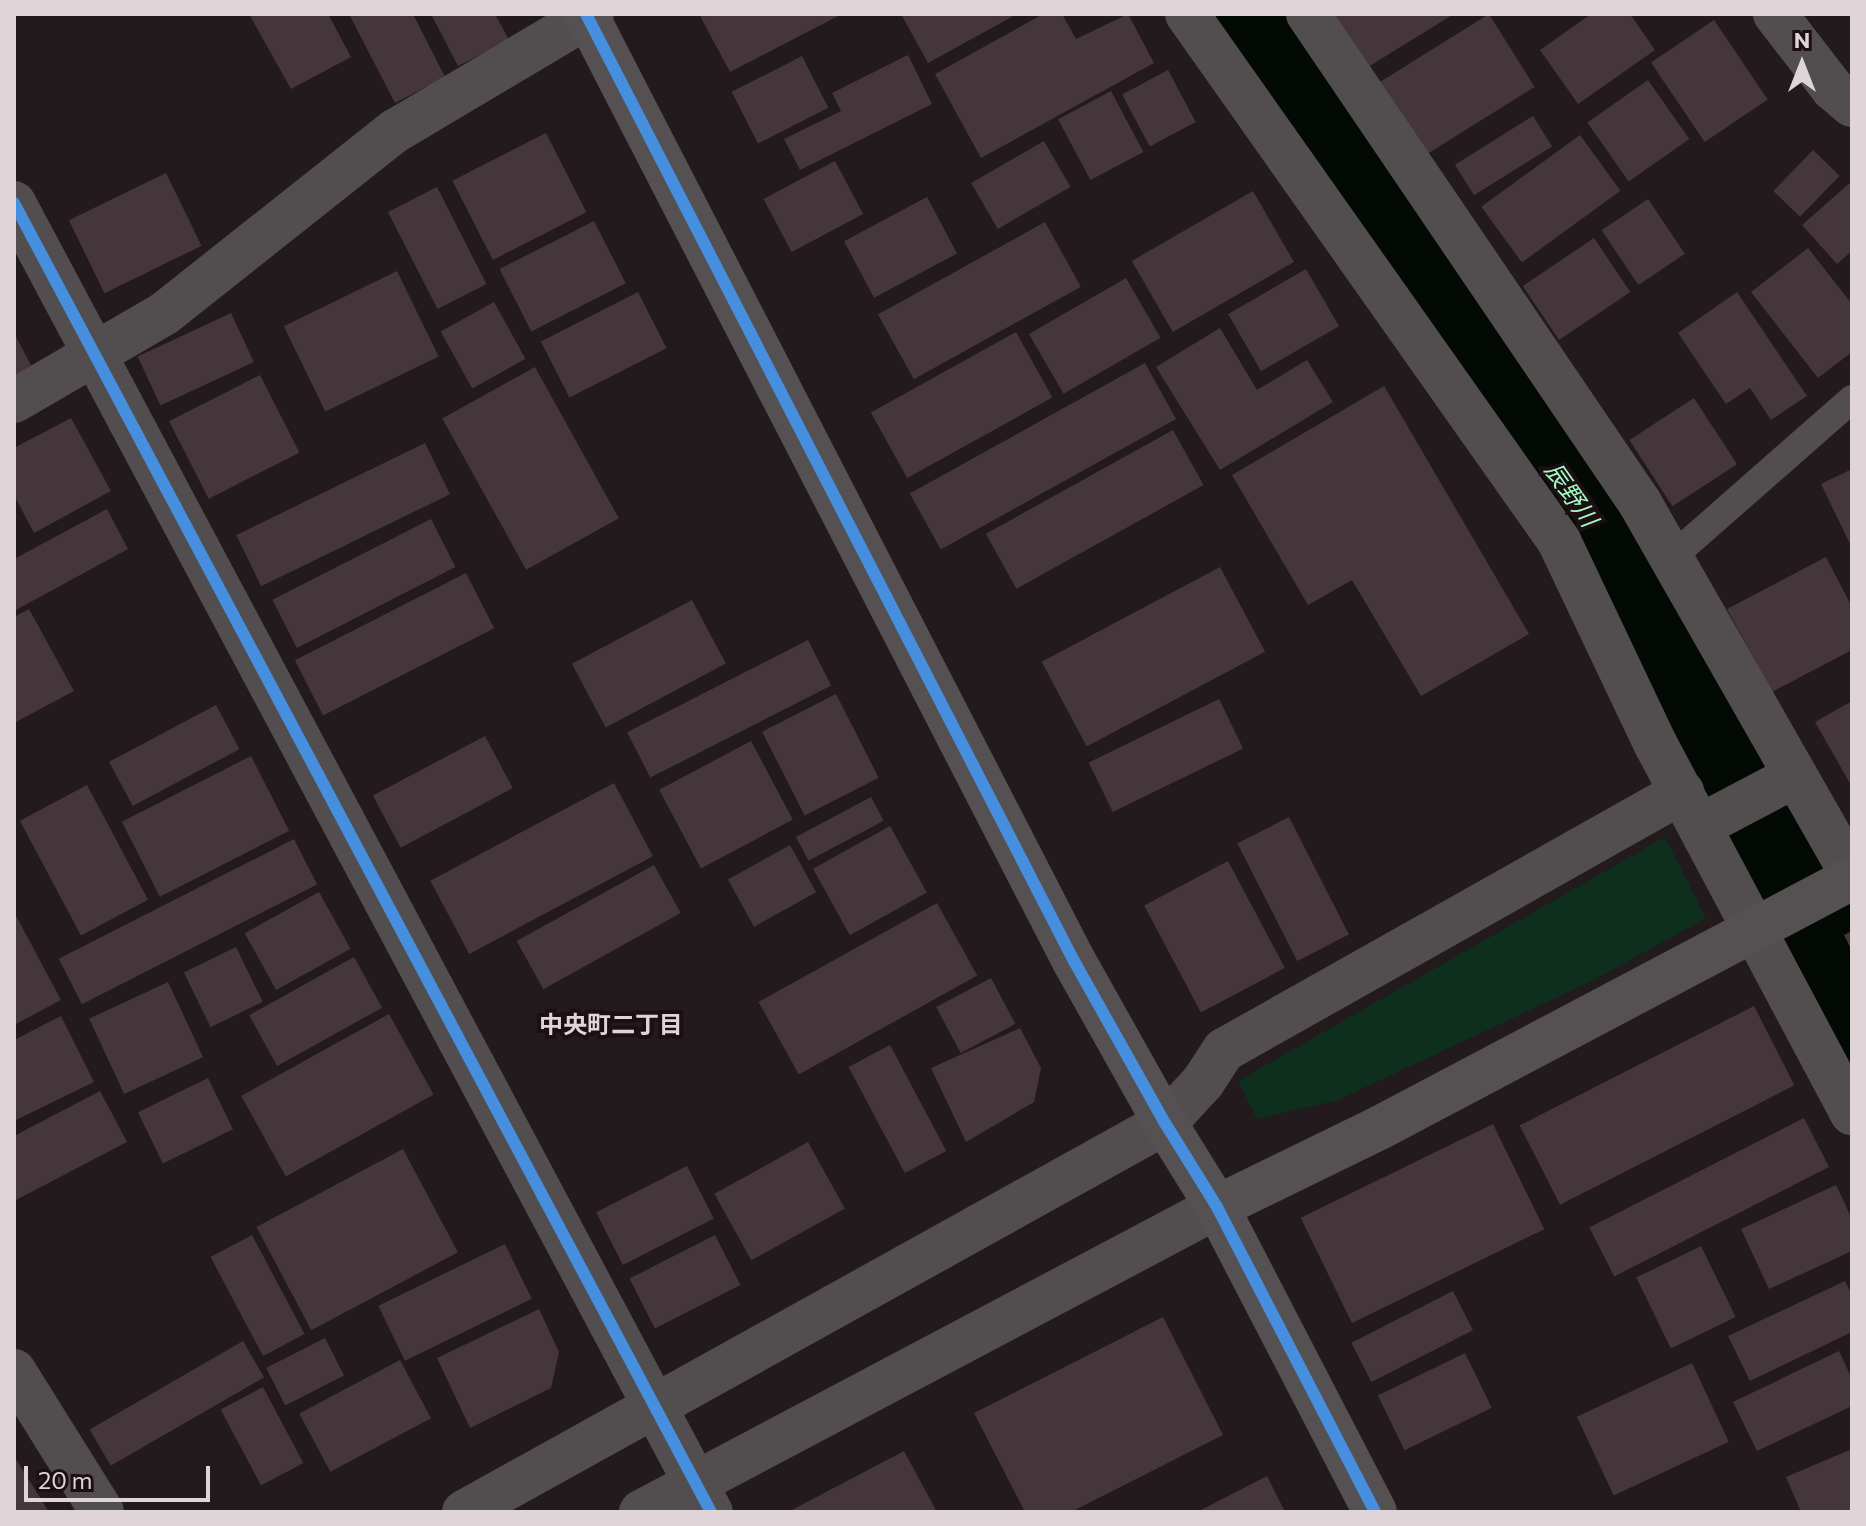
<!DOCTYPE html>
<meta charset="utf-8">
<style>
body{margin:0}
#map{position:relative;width:1866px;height:1526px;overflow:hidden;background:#221a1d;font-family:Commissioner,"Noto Sans JP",sans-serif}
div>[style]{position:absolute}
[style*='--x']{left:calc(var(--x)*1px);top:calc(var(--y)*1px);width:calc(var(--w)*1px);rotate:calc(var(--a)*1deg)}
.green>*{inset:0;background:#0f2f1e}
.river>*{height:112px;margin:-56px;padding:0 56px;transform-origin:56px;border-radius:56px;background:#030a04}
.building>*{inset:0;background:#45363c;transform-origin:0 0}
.lane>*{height:28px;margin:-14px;padding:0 14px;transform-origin:14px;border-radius:14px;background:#524e4f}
.street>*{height:44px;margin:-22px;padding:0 22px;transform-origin:22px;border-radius:22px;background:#524e4f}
.secondary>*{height:44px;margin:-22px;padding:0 22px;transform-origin:22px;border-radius:22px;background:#555052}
.cycleway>*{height:12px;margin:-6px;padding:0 6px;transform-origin:6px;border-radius:6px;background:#468fdf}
span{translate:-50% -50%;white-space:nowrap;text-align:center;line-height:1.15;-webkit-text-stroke:8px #1c0e13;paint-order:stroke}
.water-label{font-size:24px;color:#9ffdc3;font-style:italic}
.neighbourhood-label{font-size:24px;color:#dfd4d7;font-weight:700}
.frame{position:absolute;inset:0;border:16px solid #dfd4d7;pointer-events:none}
.north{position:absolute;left:1762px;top:24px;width:80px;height:80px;-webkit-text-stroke:6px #1c0e13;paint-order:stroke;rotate:0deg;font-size:22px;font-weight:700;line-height:32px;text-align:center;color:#dfd4d7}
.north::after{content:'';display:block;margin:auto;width:28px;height:36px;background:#dfd4d7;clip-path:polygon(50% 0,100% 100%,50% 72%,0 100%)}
.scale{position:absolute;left:24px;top:1466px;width:186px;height:36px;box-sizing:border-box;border:4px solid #dfd4d7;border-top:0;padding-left:10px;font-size:24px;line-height:28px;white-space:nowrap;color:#dfd4d7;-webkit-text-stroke:6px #1c0e13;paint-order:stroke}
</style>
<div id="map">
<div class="green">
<i style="clip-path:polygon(1665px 837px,1706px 918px,1592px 981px,1338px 1100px,1257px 1119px,1238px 1081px)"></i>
</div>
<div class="river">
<i style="--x:1239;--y:14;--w:653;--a:55.29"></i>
<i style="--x:1611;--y:551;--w:515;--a:62.09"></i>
</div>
<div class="building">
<i style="clip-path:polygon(249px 14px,328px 14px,351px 57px,291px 89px)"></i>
<i style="clip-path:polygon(349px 14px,413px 14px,445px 77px,395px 103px)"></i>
<i style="clip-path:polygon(431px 14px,495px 14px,509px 40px,458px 66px)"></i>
<i style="clip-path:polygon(699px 14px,842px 14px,730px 72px)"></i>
<i style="clip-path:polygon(901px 14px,1017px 14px,928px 63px)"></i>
<i style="clip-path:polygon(1043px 14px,1062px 14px,1076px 39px,1128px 14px,1154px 63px,981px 158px,935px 74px)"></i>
<i style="clip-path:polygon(1334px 14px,1454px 14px,1368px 67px)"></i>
<i style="left:1489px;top:14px;width:86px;height:129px;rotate:58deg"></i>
<i style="clip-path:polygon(1591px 14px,1630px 14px,1655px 50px,1578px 104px,1540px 50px)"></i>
<i style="left:1714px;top:20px;width:96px;height:76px;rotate:56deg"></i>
<i style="clip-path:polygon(908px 55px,932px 104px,800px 170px,784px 139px,841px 111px,832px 93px)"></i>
<i style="left:802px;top:56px;width:58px;height:79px;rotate:63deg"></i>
<i style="left:1168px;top:70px;width:59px;height:52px;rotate:62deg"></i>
<i style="left:1648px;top:80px;width:72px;height:74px;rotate:55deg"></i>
<i style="left:1111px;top:91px;width:69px;height:60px;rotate:62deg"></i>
<i style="left:1533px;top:116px;width:36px;height:92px;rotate:58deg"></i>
<i style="left:546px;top:133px;width:89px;height:105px;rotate:63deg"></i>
<i style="left:1580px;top:135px;width:69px;height:122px;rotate:54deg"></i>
<i style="left:1044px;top:141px;width:53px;height:84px;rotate:60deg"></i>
<i style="left:1813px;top:150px;width:37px;height:57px;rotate:44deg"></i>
<i style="left:835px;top:161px;width:60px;height:81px;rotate:62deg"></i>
<i style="left:166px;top:173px;width:81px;height:108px;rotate:64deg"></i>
<i style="clip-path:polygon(1852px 181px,1852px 251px,1837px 264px,1802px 225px)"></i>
<i style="left:437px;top:187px;width:109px;height:55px;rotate:63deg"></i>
<i style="left:1253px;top:191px;width:82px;height:140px;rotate:60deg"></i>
<i style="left:927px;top:197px;width:64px;height:94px;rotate:62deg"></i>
<i style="left:1648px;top:199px;width:66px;height:56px;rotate:56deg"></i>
<i style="left:594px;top:221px;width:70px;height:106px;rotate:63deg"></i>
<i style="left:1045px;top:222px;width:74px;height:191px;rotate:61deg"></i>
<i style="left:1594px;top:238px;width:65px;height:86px;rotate:56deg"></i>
<i style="clip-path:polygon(1808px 248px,1852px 304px,1852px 352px,1818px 378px,1751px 292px)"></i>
<i style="left:1306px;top:269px;width:66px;height:90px;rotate:60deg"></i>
<i style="left:397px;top:271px;width:95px;height:126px;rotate:64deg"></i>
<i style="left:1126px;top:278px;width:69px;height:112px;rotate:60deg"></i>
<i style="left:638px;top:292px;width:63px;height:109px;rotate:63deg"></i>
<i style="clip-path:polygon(1737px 292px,1807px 396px,1771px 420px,1750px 388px,1726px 404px,1678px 333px)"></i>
<i style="left:494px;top:302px;width:65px;height:61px;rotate:61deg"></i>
<i style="left:231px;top:313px;width:54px;height:103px;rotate:65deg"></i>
<i style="clip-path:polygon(1220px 328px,1257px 390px,1307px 360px,1333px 402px,1220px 470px,1156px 367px)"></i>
<i style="left:1016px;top:332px;width:75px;height:166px;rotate:61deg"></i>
<i style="clip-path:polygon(14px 333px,32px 367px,14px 376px)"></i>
<i style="left:1145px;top:363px;width:64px;height:269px;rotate:61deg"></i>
<i style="left:535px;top:367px;width:173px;height:106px;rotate:61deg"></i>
<i style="left:260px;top:375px;width:87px;height:102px;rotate:63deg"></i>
<i style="clip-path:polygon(1384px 386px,1529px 634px,1421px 696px,1352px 580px,1308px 605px,1232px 475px)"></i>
<i style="left:1694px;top:398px;width:79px;height:77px;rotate:57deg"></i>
<i style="clip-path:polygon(71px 418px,111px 491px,34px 533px,14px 495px,14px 448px)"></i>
<i style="left:1173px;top:430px;width:63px;height:214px;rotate:61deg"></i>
<i style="left:425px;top:443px;width:57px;height:210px;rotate:64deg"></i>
<i style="clip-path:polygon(1852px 469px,1852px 548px,1821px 484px)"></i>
<i style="clip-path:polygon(107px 509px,128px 549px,14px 611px,14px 559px)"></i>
<i style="left:431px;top:519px;width:54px;height:178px;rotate:63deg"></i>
<i style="clip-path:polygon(1826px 557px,1852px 607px,1852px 650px,1772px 692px,1727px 609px)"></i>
<i style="left:1220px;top:567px;width:96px;height:202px;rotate:62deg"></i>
<i style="left:466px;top:573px;width:62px;height:192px;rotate:63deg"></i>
<i style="left:692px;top:600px;width:72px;height:136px;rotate:62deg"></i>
<i style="clip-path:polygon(29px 609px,74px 691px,14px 723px,14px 617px)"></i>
<i style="left:808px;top:640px;width:51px;height:203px;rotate:63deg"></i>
<i style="left:836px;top:694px;width:94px;height:83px;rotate:63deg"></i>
<i style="left:1219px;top:699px;width:55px;height:145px;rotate:64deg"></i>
<i style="clip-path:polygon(1852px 701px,1852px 787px,1815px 722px)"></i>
<i style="left:216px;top:705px;width:50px;height:121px;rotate:62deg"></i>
<i style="left:485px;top:736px;width:59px;height:127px;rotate:62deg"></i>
<i style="left:751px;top:741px;width:89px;height:104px;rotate:62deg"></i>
<i style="left:251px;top:756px;width:84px;height:145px;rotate:63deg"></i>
<i style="left:614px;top:783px;width:83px;height:208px;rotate:62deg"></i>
<i style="left:87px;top:785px;width:130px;height:76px;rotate:62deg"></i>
<i style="left:871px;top:797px;width:27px;height:85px;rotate:62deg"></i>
<i style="left:1289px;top:817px;width:132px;height:58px;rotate:63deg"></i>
<i style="left:890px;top:826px;width:76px;height:88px;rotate:61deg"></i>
<i style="left:294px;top:839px;width:51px;height:264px;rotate:63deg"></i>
<i style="left:790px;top:845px;width:54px;height:71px;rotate:61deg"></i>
<i style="left:1228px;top:861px;width:121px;height:95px;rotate:62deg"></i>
<i style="left:654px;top:865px;width:55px;height:157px;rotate:61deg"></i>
<i style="left:319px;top:892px;width:65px;height:85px;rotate:61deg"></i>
<i style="left:937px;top:903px;width:83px;height:204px;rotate:61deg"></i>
<i style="clip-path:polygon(14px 912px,61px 1000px,14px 1025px)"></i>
<i style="clip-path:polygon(1852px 931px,1852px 951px,1844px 935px)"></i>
<i style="left:236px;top:947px;width:61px;height:58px;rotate:64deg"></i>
<i style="left:354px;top:957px;width:58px;height:120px;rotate:61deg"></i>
<i style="left:991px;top:978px;width:52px;height:62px;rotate:62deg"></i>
<i style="left:168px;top:982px;width:83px;height:87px;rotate:65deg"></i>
<i style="left:1754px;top:1006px;width:89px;height:263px;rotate:63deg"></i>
<i style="left:389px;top:1014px;width:92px;height:169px;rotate:61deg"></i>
<i style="clip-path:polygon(61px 1016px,94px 1082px,14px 1121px,14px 1040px)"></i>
<i style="clip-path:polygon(1020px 1028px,1041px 1068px,1034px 1102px,966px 1142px,931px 1068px)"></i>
<i style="left:890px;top:1045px;width:120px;height:47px;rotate:62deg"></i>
<i style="left:208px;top:1078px;width:57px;height:78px;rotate:64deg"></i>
<i style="clip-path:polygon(100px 1091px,127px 1142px,14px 1201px,14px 1136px)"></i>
<i style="left:1804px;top:1118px;width:55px;height:241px;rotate:63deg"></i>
<i style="left:1493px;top:1124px;width:117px;height:214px;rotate:64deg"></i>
<i style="left:808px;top:1142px;width:76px;height:107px;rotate:61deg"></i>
<i style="left:403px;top:1149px;width:117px;height:166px;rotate:62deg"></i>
<i style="left:687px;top:1166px;width:59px;height:102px;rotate:63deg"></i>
<i style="clip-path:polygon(1836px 1185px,1852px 1219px,1852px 1251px,1769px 1289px,1741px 1229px)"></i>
<i style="left:252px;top:1235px;width:112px;height:47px;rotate:62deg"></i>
<i style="left:715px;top:1235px;width:56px;height:96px;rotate:63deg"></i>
<i style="left:505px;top:1244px;width:61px;height:141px;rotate:64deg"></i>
<i style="left:1701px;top:1246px;width:79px;height:72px;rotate:64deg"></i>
<i style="clip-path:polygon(1845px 1281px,1852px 1295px,1852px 1332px,1750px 1381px,1728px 1336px)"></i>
<i style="left:1453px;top:1291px;width:44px;height:114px;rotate:63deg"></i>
<i style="clip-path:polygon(539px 1309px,559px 1352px,551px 1388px,470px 1428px,437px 1358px)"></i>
<i style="clip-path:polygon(1163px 1317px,1223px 1435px,1071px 1512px,1025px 1512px,974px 1413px)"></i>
<i style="left:325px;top:1338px;width:42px;height:66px;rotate:63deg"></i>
<i style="left:243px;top:1341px;width:42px;height:177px;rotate:60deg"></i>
<i style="clip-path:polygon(1839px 1351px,1852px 1379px,1852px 1406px,1757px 1451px,1733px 1402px)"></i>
<i style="left:1465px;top:1353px;width:61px;height:97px;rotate:64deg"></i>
<i style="left:400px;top:1360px;width:66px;height:114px;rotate:62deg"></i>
<i style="left:1692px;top:1363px;width:87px;height:127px;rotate:65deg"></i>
<i style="left:263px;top:1387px;width:86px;height:48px;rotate:62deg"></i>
<i style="clip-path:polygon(1852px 1449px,1852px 1512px,1801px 1512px,1786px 1477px)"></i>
<i style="clip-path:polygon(904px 1451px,937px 1512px,788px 1512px)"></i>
<i style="clip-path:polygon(14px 1456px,49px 1512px,14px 1512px)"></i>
<i style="clip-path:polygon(1267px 1476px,1285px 1512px,1197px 1512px)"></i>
</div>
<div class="lane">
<i style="--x:1671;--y:558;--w:241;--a:-41.3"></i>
</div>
<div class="street">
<i style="--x:1187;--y:14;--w:645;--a:54.78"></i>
<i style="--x:1559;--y:541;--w:226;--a:64.6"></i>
<i style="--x:1656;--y:745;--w:417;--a:62"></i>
<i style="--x:1308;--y:14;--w:591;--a:55.83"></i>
<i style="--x:1640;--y:503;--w:428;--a:60.3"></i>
<i style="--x:1775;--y:14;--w:95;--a:52.3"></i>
<i style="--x:1833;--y:89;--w:25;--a:40"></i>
<i style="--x:14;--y:203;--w:1483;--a:61.97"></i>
<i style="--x:14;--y:401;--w:175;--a:-30.2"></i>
<i style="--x:165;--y:313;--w:293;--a:-38.4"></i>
<i style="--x:395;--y:131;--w:229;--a:-30.7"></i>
<i style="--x:1700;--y:826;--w:107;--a:-27.8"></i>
<i style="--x:14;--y:1371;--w:166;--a:58"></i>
<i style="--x:464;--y:1512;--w:802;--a:-29.03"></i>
<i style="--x:1165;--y:1123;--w:56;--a:-47.2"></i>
<i style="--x:1203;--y:1082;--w:38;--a:-57"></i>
<i style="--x:1224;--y:1050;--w:526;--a:-29.39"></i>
<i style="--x:641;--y:1512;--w:652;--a:-27.9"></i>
</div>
<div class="secondary">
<i style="--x:586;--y:14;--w:1065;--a:62.74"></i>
<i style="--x:1074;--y:961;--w:186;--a:60.7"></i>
<i style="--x:1165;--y:1123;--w:99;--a:58.2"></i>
<i style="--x:1217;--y:1207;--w:343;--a:62.6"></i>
<i style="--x:1217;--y:1207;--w:182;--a:-26"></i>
<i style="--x:1381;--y:1127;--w:533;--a:-27.86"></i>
</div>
<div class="cycleway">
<i style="--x:586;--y:14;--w:1065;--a:62.74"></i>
<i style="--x:1074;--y:961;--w:186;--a:60.7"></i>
<i style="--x:1165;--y:1123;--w:99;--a:58.2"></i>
<i style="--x:1217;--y:1207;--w:343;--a:62.6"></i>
<i style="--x:14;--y:203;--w:1483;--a:61.97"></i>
</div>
<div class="water-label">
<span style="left:1572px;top:494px;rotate:55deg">辰野川</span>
</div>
<div class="neighbourhood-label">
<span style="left:611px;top:1024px">中央町二丁目</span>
</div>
<div class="frame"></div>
<div class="north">N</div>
<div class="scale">20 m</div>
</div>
